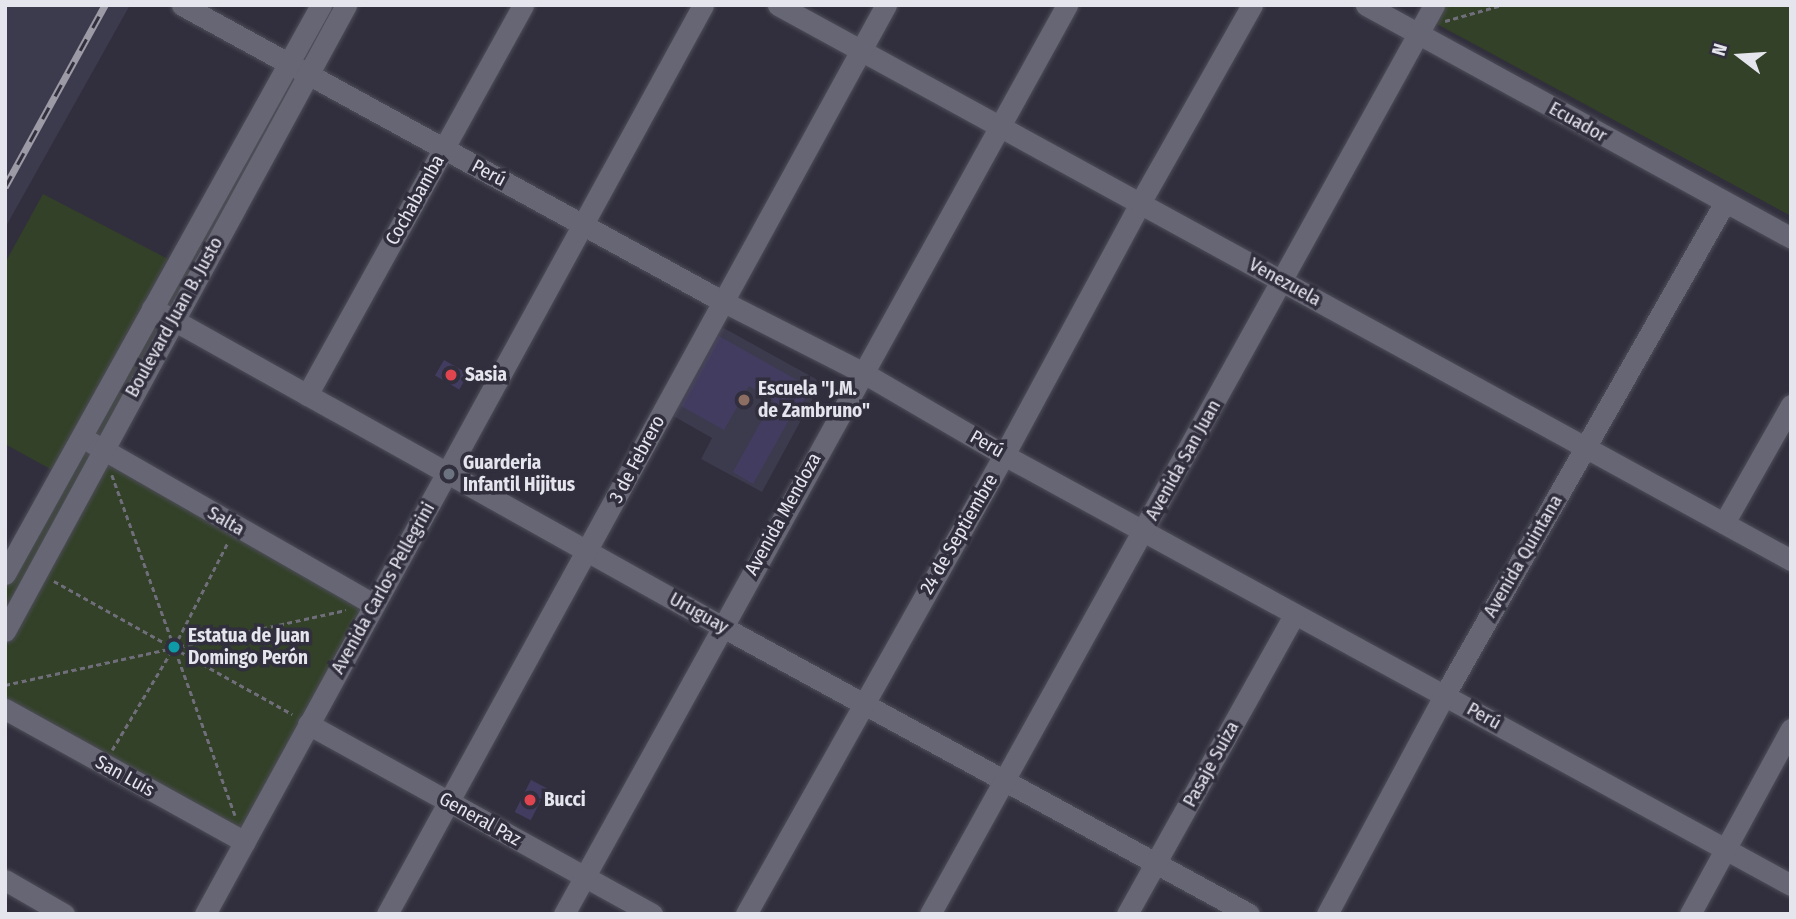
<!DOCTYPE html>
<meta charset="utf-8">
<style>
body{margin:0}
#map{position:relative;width:1796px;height:919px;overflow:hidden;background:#312f3d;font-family:"Fira Sans Condensed",sans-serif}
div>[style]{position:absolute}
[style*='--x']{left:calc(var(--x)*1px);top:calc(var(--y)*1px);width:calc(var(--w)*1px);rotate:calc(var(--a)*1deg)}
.built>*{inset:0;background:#3c3a4d}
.green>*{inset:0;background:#334128}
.building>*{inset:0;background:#423d60;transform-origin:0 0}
.path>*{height:2.5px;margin-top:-1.25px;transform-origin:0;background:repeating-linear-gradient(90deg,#6f6e7a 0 5px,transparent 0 8.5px)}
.roads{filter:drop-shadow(0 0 2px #4e4d59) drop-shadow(0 0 2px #4e4d59)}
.minor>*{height:21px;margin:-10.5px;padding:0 10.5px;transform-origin:10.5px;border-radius:10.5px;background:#676675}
.rail>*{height:7px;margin-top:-3.5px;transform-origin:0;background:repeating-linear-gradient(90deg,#312f3d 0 13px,#9b9aa5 0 26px);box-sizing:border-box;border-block:2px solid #9b9aa5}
.dots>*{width:19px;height:19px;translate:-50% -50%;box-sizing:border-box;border:4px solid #312f3d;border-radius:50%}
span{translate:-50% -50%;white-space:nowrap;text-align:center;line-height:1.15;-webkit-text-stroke:7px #312f3d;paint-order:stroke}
.street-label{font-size:19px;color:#e5e5ee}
.poi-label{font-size:19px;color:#e5e5ee;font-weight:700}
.left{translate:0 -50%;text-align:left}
.frame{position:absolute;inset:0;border:7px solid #e5e5ee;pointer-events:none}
.north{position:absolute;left:1705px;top:21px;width:70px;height:70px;-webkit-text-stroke:5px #312f3d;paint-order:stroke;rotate:287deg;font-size:19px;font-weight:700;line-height:28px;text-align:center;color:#e5e5ee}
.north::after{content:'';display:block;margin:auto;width:24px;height:32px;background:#e5e5ee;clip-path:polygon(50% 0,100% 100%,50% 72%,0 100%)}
</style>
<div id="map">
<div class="built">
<i style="clip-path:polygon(5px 5px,130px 5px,5px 228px)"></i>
<i style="clip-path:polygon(722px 327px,816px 379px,819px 387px,762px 492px,701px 459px,712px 438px,668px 413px,715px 328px)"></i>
</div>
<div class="green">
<i style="clip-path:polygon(321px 5px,346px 5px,103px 449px,373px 604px,245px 842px,5px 709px,5px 574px)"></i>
<i style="clip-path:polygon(1444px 5px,1791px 5px,1791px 216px,1435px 23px)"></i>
<i style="clip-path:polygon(43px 194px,168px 259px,52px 470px,5px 444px,5px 263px)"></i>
</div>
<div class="building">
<i style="clip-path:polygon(719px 336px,811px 388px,797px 413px,794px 411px,753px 484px,733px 472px,773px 400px,749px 386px,724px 430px,681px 406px)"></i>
<i style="left:444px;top:360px;width:28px;height:18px;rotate:30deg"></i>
<i style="left:531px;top:780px;width:18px;height:36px;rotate:27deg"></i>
</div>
<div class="path">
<i style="--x:1445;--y:21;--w:59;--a:-15.7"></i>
<i style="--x:112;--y:475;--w:362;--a:70.1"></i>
<i style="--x:54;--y:581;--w:273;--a:29.2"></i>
<i style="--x:5;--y:685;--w:349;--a:-12.4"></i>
<i style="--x:112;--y:750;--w:120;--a:-59"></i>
<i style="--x:174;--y:647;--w:118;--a:-62.8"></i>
</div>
<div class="roads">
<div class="minor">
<i style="--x:182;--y:5;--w:616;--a:28.73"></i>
<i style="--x:722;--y:301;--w:157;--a:26.9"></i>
<i style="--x:862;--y:372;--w:164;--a:30.3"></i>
<i style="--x:1004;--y:455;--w:897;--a:28.65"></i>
<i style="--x:778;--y:5;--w:1155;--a:28.72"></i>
<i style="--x:1366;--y:5;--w:485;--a:28.7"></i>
<i style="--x:152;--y:308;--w:652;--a:29.2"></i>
<i style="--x:721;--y:626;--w:601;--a:28.61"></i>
<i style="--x:307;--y:395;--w:446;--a:-61"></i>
<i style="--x:92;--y:443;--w:324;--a:29.8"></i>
<i style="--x:1724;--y:523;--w:136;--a:-60.4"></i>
<i style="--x:5;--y:574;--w:651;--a:-60.95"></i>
<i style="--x:5;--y:631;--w:713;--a:-61.42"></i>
<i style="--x:5;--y:709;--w:274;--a:29"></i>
<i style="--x:308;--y:724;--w:393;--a:28.9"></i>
<i style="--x:5;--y:880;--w:68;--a:30"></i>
<i style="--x:205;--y:914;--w:1036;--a:-61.28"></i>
<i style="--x:387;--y:914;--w:1037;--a:-61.24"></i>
<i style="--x:564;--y:914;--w:1039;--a:-61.04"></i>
<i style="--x:746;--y:914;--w:527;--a:-60.66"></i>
<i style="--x:1004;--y:455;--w:286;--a:-61.6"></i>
<i style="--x:1140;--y:203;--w:227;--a:-60.5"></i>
<i style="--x:930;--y:914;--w:1039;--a:-60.99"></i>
<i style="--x:1127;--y:914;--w:342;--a:-60.8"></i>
<i style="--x:1327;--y:914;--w:250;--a:-61.8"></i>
<i style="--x:1445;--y:694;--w:566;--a:-60.36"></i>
<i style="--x:1690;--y:914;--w:211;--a:-61.4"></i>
</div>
</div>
<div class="rail">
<i style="--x:5;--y:187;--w:208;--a:-61.2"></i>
</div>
<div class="dots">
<i style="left:451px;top:375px;background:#e0444e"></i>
<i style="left:744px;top:400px;background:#8d6e63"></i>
<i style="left:449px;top:474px;background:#6b7280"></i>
<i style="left:174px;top:647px;background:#0f9aa8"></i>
<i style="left:530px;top:800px;background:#e0444e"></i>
</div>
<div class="street-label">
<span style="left:1578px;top:122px;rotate:29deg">Ecuador</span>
<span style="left:489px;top:173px;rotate:28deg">Perú</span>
<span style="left:415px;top:200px;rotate:-61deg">Cochabamba</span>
<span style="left:1285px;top:282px;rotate:29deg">Venezuela</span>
<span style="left:174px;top:317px;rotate:-61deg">Boulevard Juan B. Justo</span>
<span style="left:987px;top:444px;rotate:30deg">Perú</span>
<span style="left:637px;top:459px;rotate:-62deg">3 de Febrero</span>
<span style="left:1183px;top:460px;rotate:-61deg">Avenida San Juan</span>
<span style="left:783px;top:514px;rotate:-61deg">Avenida Mendoza</span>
<span style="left:226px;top:521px;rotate:30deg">Salta</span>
<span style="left:959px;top:534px;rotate:-60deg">24 de Septiembre</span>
<span style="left:1523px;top:556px;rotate:-60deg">Avenida Quintana</span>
<span style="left:383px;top:588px;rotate:-61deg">Avenida Carlos Pellegrini</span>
<span style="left:699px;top:613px;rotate:29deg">Uruguay</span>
<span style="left:1484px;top:716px;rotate:29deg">Perú</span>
<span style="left:1211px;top:764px;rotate:-61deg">Pasaje Suiza</span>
<span style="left:125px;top:776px;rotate:29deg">San Luis</span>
<span style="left:480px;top:819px;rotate:29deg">General Paz</span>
</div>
<div class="poi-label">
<span class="left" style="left:465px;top:375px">Sasia</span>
<span class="left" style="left:758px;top:400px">Escuela "J.M.<br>de Zambruno"</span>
<span class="left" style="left:463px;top:474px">Guarderia<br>Infantil Hijitus</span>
<span class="left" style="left:188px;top:647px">Estatua de Juan<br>Domingo Perón</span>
<span class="left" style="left:544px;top:800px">Bucci</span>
</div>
<div class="frame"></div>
<div class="north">N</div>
</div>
